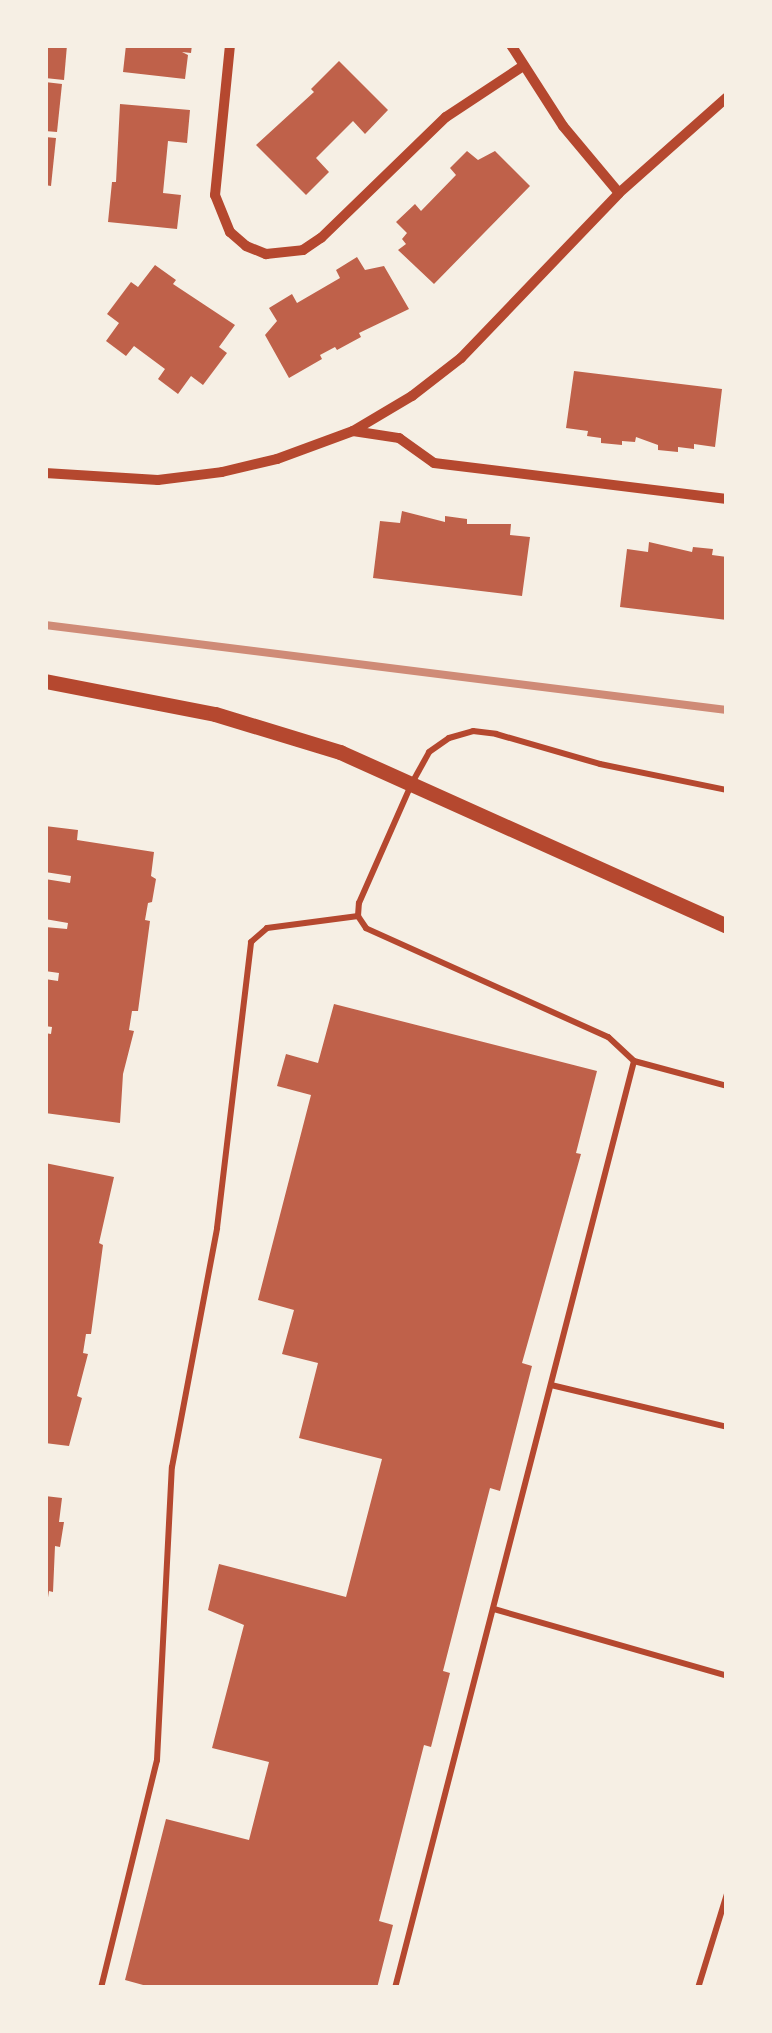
<!DOCTYPE html>
<style>
body{margin:0}
#map{position:relative;width:772px;height:2033px;overflow:hidden;background:#f6efe4;font-family:Barlow,sans-serif}
div>[style]{position:absolute}
[style*='--x']{left:calc(var(--x)*1px);top:calc(var(--y)*1px);width:calc(var(--w)*1px);rotate:calc(var(--a)*1deg)}
.building>*{inset:0;background:#bf614a}
.service>*{height:6px;margin:-3px;padding:0 3px;transform-origin:3px;border-radius:3px;background:#b5482f}
.minor>*{height:10px;margin:-5px;padding:0 5px;transform-origin:5px;border-radius:5px;background:#b5482f}
.tertiary>*{height:15px;margin:-7.5px;padding:0 7.5px;transform-origin:7.5px;border-radius:7.5px;background:#b5482f}
.rail>*{height:8px;margin:-4px;padding:0 4px;transform-origin:4px;border-radius:4px;background:#cf8b77}
span{translate:-50% -50%;white-space:nowrap;text-align:center;line-height:1.15;-webkit-text-stroke:8px #f6efe4;paint-order:stroke}
.frame{position:absolute;inset:0;border:48px solid #f6efe4;pointer-events:none}
</style>
<div id="map">
<div class="building">
<i style="clip-path:polygon(45px 45px,67px 45px,64px 80px,45px 78px)"></i>
<i style="clip-path:polygon(126px 45px,192px 45px,191px 53px,182px 52px,188px 55px,185px 79px,123px 72px)"></i>
<i style="clip-path:polygon(339px 61px,388px 110px,365px 134px,353px 121px,316px 158px,329px 172px,306px 195px,256px 145px,314px 92px,311px 89px)"></i>
<i style="clip-path:polygon(45px 82px,62px 84px,57px 132px,45px 131px)"></i>
<i style="clip-path:polygon(120px 104px,190px 110px,187px 143px,168px 141px,163px 193px,181px 195px,177px 229px,108px 222px,112px 182px,116px 182px)"></i>
<i style="clip-path:polygon(45px 137px,56px 138px,51px 186px,45px 185px)"></i>
<i style="clip-path:polygon(467px 151px,478px 160px,495px 151px,530px 186px,434px 284px,398px 250px,406px 244px,402px 239px,407px 233px,396px 222px,415px 204px,421px 211px,456px 175px,450px 168px)"></i>
<i style="clip-path:polygon(357px 257px,365px 270px,384px 266px,409px 309px,359px 333px,361px 337px,337px 350px,335px 347px,320px 355px,322px 359px,289px 378px,265px 335px,277px 321px,269px 308px,292px 294px,297px 303px,340px 278px,336px 270px)"></i>
<i style="clip-path:polygon(155px 265px,176px 280px,173px 284px,235px 325px,219px 347px,227px 353px,203px 385px,191px 376px,178px 394px,158px 379px,165px 369px,134px 346px,126px 356px,106px 341px,119px 323px,107px 314px,131px 282px,138px 287px)"></i>
<i style="clip-path:polygon(574px 371px,722px 389px,715px 447px,694px 444px,694px 449px,678px 447px,678px 452px,658px 450px,658px 445px,636px 437px,635px 442px,622px 441px,622px 445px,601px 443px,601px 438px,587px 436px,588px 431px,566px 428px)"></i>
<i style="clip-path:polygon(402px 511px,445px 522px,445px 516px,467px 519px,467px 524px,511px 524px,510px 535px,530px 537px,522px 596px,373px 578px,380px 521px,400px 523px)"></i>
<i style="clip-path:polygon(649px 542px,692px 552px,693px 547px,713px 549px,712px 555px,727px 557px,727px 620px,620px 607px,627px 549px,648px 552px)"></i>
<i style="clip-path:polygon(45px 826px,78px 830px,77px 840px,154px 852px,151px 876px,156px 879px,152px 902px,148px 903px,145px 920px,150px 921px,138px 1011px,132px 1011px,129px 1030px,134px 1031px,123px 1074px,120px 1123px,45px 1113px,45px 1033px,51px 1034px,52px 1027px,45px 1026px,45px 979px,58px 981px,59px 973px,45px 971px,45px 927px,67px 929px,68px 923px,45px 919px,45px 879px,70px 883px,71px 876px,45px 872px)"></i>
<i style="clip-path:polygon(334px 1004px,597px 1071px,576px 1153px,581px 1154px,522px 1363px,532px 1366px,500px 1491px,490px 1488px,443px 1671px,450px 1673px,431px 1747px,424px 1745px,379px 1921px,393px 1925px,377px 1988px,154px 1988px,125px 1980px,166px 1819px,249px 1840px,269px 1762px,212px 1748px,244px 1625px,208px 1610px,219px 1564px,346px 1597px,382px 1459px,299px 1438px,318px 1363px,282px 1354px,294px 1310px,258px 1300px,311px 1095px,277px 1086px,286px 1054px,318px 1063px)"></i>
<i style="clip-path:polygon(45px 1163px,114px 1177px,99px 1243px,103px 1245px,91px 1334px,86px 1334px,83px 1353px,88px 1354px,77px 1396px,82px 1398px,69px 1446px,45px 1443px)"></i>
<i style="clip-path:polygon(45px 1496px,62px 1498px,59px 1522px,64px 1522px,60px 1547px,55px 1546px,53px 1592px,49px 1591px,47px 1604px)"></i>
</div>
<div class="service">
<i style="--x:634;--y:1061;--w:96;--a:15"></i>
<i style="--x:551;--y:1385;--w:181;--a:13.4"></i>
<i style="--x:494;--y:1609;--w:242;--a:16"></i>
<i style="--x:101;--y:1988;--w:235;--a:-76.2"></i>
<i style="--x:157;--y:1760;--w:293;--a:-87.1"></i>
<i style="--x:172;--y:1467;--w:243;--a:-79.3"></i>
<i style="--x:217;--y:1228;--w:288;--a:-83.2"></i>
<i style="--x:251;--y:942;--w:21;--a:-41"></i>
<i style="--x:267;--y:928;--w:92;--a:-7.5"></i>
<i style="--x:395;--y:1988;--w:957;--a:-75.54"></i>
<i style="--x:634;--y:1061;--w:35;--a:-137"></i>
<i style="--x:608;--y:1037;--w:265;--a:-155.8"></i>
<i style="--x:366;--y:928;--w:14;--a:-124"></i>
<i style="--x:358;--y:916;--w:13;--a:-86"></i>
<i style="--x:359;--y:903;--w:131;--a:-66.2"></i>
<i style="--x:412;--y:783;--w:35;--a:-61"></i>
<i style="--x:429;--y:752;--w:24;--a:-35"></i>
<i style="--x:449;--y:738;--w:25;--a:-16"></i>
<i style="--x:473;--y:731;--w:23;--a:7"></i>
<i style="--x:496;--y:734;--w:108;--a:16.1"></i>
<i style="--x:600;--y:764;--w:130;--a:11.6"></i>
<i style="--x:698;--y:1988;--w:98;--a:-72.9"></i>
</div>
<div class="minor">
<i style="--x:230;--y:45;--w:151;--a:95.7"></i>
<i style="--x:215;--y:195;--w:40;--a:68"></i>
<i style="--x:230;--y:232;--w:21;--a:41"></i>
<i style="--x:246;--y:246;--w:22;--a:22"></i>
<i style="--x:266;--y:254;--w:37;--a:-6"></i>
<i style="--x:303;--y:250;--w:22;--a:-34"></i>
<i style="--x:321;--y:238;--w:174;--a:-44.1"></i>
<i style="--x:446;--y:117;--w:92;--a:-33.5"></i>
<i style="--x:511;--y:45;--w:96;--a:57.3"></i>
<i style="--x:563;--y:126;--w:87;--a:50.1"></i>
<i style="--x:353;--y:431;--w:47;--a:8.7"></i>
<i style="--x:399;--y:438;--w:43;--a:35.5"></i>
<i style="--x:434;--y:463;--w:295;--a:7"></i>
<i style="--x:45;--y:473;--w:113;--a:3.5"></i>
<i style="--x:158;--y:480;--w:64;--a:-7.1"></i>
<i style="--x:222;--y:472;--w:57;--a:-13.3"></i>
<i style="--x:277;--y:459;--w:81;--a:-20.2"></i>
<i style="--x:353;--y:431;--w:69;--a:-30.7"></i>
<i style="--x:412;--y:396;--w:62;--a:-37.8"></i>
<i style="--x:461;--y:358;--w:228;--a:-46.2"></i>
<i style="--x:619;--y:193;--w:144;--a:-41.6"></i>
</div>
<div class="tertiary">
<i style="--x:45;--y:681;--w:173;--a:11"></i>
<i style="--x:215;--y:714;--w:131;--a:16.9"></i>
<i style="--x:340;--y:752;--w:424;--a:24.2"></i>
</div>
<div class="rail">
<i style="--x:45;--y:625;--w:687;--a:7.1"></i>
</div>
<div class="frame"></div>
</div>
